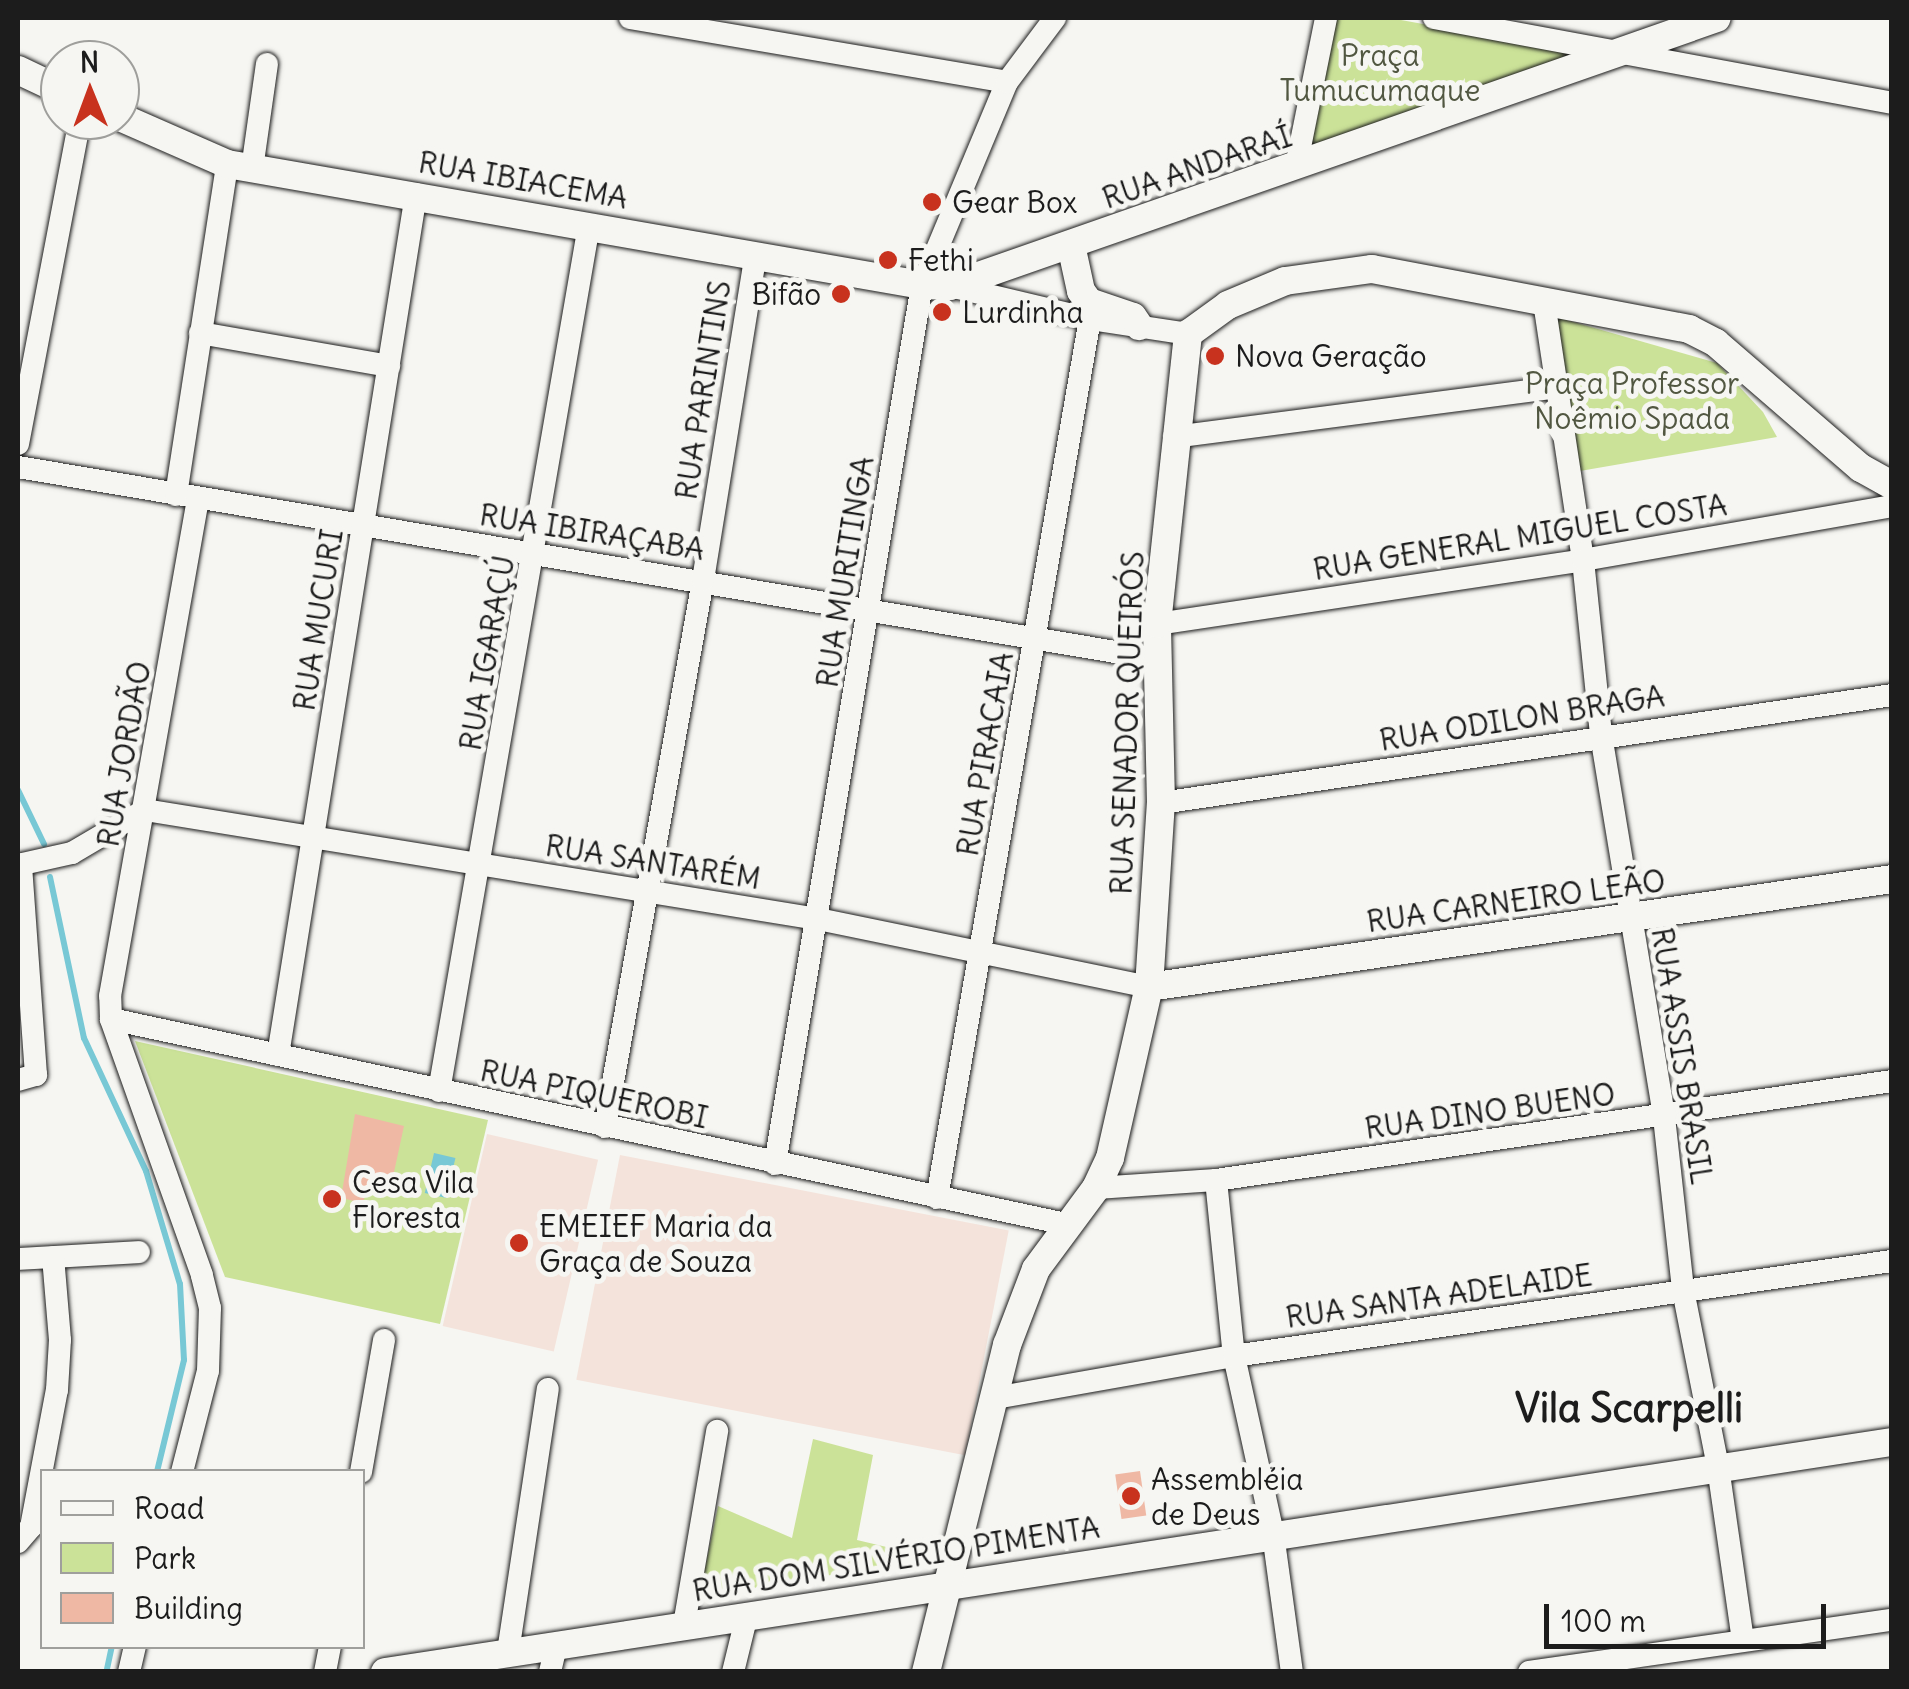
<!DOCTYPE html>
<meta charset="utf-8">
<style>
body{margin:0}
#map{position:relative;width:1909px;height:1689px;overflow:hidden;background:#f6f6f2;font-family:Delius,sans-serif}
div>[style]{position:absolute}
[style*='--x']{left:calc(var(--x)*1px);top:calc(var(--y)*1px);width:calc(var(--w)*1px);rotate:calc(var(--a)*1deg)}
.built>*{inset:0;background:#f4e3db;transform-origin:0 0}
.green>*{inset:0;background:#cbe298}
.water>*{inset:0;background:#78c8d5;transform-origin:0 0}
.stream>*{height:6px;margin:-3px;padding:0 3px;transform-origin:3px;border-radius:3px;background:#78c8d5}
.building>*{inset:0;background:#efb8a4;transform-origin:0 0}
.roads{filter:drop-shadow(0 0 2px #1c1c1c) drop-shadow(0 0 2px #1c1c1c)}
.minor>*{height:22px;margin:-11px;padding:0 11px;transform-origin:11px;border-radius:11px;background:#f6f6f2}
.tertiary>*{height:28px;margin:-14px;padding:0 14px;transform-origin:14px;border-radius:14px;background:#f6f6f2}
.dots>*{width:28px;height:28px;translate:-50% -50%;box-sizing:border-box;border:5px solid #f6f6f2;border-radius:50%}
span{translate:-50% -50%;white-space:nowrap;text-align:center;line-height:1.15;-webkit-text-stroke:10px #f6f6f2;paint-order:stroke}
.park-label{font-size:30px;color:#515741}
.street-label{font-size:30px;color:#1c1c1c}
.poi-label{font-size:30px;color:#1c1c1c}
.left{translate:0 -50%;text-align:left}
.right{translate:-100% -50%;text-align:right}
.district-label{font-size:40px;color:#1c1c1c;font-weight:700}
.frame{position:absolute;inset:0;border:20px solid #1c1c1c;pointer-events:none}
.legend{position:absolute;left:40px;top:1469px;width:325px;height:180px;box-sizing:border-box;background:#f6f6f2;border:2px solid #9f9f9c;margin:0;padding:12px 18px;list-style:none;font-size:30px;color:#1c1c1c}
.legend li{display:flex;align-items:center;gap:20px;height:50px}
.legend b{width:50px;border:2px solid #9f9f9c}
.north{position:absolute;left:40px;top:40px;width:100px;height:100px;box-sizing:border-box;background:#f6f6f2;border:2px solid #9f9f9c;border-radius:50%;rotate:359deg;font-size:28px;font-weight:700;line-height:40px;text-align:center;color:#1c1c1c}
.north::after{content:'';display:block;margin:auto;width:35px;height:45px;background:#c8321e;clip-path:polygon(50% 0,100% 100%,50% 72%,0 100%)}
.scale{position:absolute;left:1544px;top:1604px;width:282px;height:45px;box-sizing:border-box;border:5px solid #1c1c1c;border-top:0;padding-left:12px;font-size:30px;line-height:35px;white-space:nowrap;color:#1c1c1c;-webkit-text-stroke:8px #f6f6f2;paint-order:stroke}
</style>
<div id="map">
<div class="built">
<i style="left:487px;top:1134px;width:114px;height:197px;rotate:13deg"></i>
<i style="left:620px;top:1155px;width:396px;height:229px;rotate:11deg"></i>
</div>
<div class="green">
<i style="clip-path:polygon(1334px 18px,1390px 18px,1599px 56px,1308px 152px)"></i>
<i style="clip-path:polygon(1556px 317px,1717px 363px,1763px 412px,1777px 437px,1580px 471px)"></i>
<i style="clip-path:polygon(135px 1041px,488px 1120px,440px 1324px,225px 1277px)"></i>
<i style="clip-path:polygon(813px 1439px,873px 1455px,857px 1540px,933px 1558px,699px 1597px,718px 1506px,792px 1538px)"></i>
</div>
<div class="water">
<i style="left:434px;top:1153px;width:22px;height:41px;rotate:13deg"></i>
</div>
<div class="stream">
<i style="--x:18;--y:790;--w:60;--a:64.3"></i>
<i style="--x:50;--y:877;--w:165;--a:78.1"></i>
<i style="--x:84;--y:1038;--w:147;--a:65"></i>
<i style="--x:146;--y:1171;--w:118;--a:73.3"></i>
<i style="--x:180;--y:1284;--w:76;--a:87"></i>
<i style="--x:184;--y:1360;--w:115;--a:103.6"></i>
<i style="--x:107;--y:1669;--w:24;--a:-78"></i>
</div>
<div class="building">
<i style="clip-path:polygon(355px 1114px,404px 1126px,391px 1186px,369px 1181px,363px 1203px,341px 1198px)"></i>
<i style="left:1140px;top:1471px;width:45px;height:25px;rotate:82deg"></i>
</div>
<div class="roads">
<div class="minor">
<i style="--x:630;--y:18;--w:382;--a:9.6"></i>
<i style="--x:1434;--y:18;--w:466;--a:10.5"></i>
<i style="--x:1296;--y:167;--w:152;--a:-78.6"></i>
<i style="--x:252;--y:169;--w:106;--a:-81.9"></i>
<i style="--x:950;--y:286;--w:144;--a:13.3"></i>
<i style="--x:1090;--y:319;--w:99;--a:8.7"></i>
<i style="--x:1544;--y:302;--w:261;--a:81.4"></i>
<i style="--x:1583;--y:560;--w:176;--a:84.1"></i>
<i style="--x:1601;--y:735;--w:387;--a:80.6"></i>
<i style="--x:1664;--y:1117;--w:174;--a:83.7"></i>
<i style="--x:1683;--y:1290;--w:180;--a:78.8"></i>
<i style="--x:1718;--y:1467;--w:175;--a:81.8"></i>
<i style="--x:200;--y:333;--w:192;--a:9.9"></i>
<i style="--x:1174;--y:437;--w:386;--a:-7.4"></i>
<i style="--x:18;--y:444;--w:330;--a:-79.2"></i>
<i style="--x:18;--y:467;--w:1155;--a:9.57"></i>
<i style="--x:176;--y:495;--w:335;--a:-81.2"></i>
<i style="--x:1157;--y:624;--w:431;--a:-8.5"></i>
<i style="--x:1583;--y:560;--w:314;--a:-9.9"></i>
<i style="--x:1161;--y:803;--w:739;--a:-8.4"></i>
<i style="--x:18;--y:865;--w:55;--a:-12.5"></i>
<i style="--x:72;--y:853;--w:85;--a:-30.5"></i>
<i style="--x:145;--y:810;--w:682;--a:9.2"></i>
<i style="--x:818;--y:919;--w:338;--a:11.6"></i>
<i style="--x:111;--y:1019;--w:977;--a:12.12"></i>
<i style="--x:278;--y:1055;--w:872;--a:-80.89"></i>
<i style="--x:18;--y:1080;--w:19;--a:-16"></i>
<i style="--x:36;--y:1075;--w:211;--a:-94.1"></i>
<i style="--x:439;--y:1091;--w:879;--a:-80.17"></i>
<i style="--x:605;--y:1127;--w:556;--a:-79.84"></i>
<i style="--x:703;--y:580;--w:330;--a:-80.8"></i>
<i style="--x:775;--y:1164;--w:891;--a:-80.51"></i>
<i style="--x:922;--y:285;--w:220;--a:-67.3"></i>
<i style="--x:1007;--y:82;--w:80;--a:-53.1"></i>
<i style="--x:1216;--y:1180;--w:177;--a:84.2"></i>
<i style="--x:1234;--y:1356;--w:182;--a:77.6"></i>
<i style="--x:1273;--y:1534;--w:139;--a:82.2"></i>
<i style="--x:1096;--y:1188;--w:120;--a:-3.8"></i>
<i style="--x:1216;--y:1180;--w:683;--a:-8.33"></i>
<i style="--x:937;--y:1198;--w:892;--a:-80.13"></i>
<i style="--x:18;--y:1259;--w:121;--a:-3.3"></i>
<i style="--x:995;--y:1398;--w:243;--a:-10"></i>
<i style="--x:1234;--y:1356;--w:665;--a:-8.22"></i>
<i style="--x:182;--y:1472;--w:104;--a:-75.6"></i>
<i style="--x:208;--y:1371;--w:63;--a:-88.2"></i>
<i style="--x:210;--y:1308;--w:34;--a:-104"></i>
<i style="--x:202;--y:1275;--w:272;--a:-109.6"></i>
<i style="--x:111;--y:1019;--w:23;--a:-92"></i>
<i style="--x:110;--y:996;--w:505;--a:-79.96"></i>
<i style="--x:361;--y:1472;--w:134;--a:-80.1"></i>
<i style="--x:18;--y:1542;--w:20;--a:-49"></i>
<i style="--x:31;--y:1527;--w:139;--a:-79.3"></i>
<i style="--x:57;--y:1390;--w:50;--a:-86.6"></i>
<i style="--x:60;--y:1340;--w:83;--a:-94.8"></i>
<i style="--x:684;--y:1625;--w:197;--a:-80.3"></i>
<i style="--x:508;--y:1652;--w:266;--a:-81.4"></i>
<i style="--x:129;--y:1672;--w:27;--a:-77"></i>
<i style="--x:325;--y:1672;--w:26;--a:-79"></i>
<i style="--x:550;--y:1672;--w:28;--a:-77"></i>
<i style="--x:733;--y:1672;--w:59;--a:-76.2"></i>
<i style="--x:1529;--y:1672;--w:367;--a:-8.2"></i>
</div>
<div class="tertiary">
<i style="--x:18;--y:70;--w:47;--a:25.5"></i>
<i style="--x:120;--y:117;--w:117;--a:23.7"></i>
<i style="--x:227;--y:164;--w:705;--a:9.88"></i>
<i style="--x:922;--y:285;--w:28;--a:2"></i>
<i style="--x:950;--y:286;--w:812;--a:-19.26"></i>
<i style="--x:1071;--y:245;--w:47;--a:77.7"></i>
<i style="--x:1081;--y:291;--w:14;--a:54"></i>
<i style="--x:1089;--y:302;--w:46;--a:18.8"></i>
<i style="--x:1133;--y:317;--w:11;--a:56"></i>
<i style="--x:1149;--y:987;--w:751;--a:-8.27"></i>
<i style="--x:385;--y:1672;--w:1524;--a:-8.68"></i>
<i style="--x:926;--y:1672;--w:337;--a:-76.1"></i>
<i style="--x:1007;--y:1345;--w:81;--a:-69.1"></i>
<i style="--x:1036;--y:1269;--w:101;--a:-53.5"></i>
<i style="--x:1096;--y:1188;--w:33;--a:-65"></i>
<i style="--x:1110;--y:1158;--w:175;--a:-77.2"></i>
<i style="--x:1149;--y:987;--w:184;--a:-86.3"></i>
<i style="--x:1161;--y:803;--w:179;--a:-91.3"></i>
<i style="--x:1157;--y:624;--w:292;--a:-83.9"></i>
<i style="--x:1188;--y:334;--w:49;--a:-35.9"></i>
<i style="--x:1228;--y:305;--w:62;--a:-22.8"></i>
<i style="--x:1285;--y:281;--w:88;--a:-7.9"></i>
<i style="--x:1372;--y:269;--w:323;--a:10.7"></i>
<i style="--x:1689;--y:329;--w:30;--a:27"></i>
<i style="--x:1716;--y:343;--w:191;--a:40.8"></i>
<i style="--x:1861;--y:468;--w:35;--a:29"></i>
</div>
</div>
<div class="dots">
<i style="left:932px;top:202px;background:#c8321e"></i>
<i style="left:888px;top:260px;background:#c8321e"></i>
<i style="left:841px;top:294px;background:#c8321e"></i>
<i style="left:942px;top:312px;background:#c8321e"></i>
<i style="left:1215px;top:356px;background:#c8321e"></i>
<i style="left:332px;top:1199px;background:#c8321e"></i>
<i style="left:519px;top:1243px;background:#c8321e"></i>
<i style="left:1131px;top:1496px;background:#c8321e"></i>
</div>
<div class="park-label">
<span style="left:1380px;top:72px">Praça<br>Tumucumaque</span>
<span style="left:1632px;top:400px">Praça Professor<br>Noêmio Spada</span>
</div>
<div class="street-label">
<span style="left:1197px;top:167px;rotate:-19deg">RUA ANDARAÍ</span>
<span style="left:523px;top:180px;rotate:10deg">RUA IBIACEMA</span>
<span style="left:703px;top:390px;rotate:-81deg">RUA PARINTINS</span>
<span style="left:592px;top:532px;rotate:9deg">RUA IBIRAÇABA</span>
<span style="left:1520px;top:537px;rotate:-9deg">RUA GENERAL MIGUEL COSTA</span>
<span style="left:845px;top:572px;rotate:-81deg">RUA MURITINGA</span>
<span style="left:318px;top:620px;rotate:-81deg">RUA MUCURI</span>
<span style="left:487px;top:653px;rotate:-80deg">RUA IGARAÇÚ</span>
<span style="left:1522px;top:718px;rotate:-9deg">RUA ODILON BRAGA</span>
<span style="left:1127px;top:723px;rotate:-88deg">RUA SENADOR QUEIRÓS</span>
<span style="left:124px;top:754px;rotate:-80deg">RUA JORDÃO</span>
<span style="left:985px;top:754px;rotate:-80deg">RUA PIRACAIA</span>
<span style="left:653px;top:862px;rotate:9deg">RUA SANTARÉM</span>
<span style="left:1516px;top:901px;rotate:-8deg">RUA CARNEIRO LEÃO</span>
<span style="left:1682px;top:1056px;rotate:81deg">RUA ASSIS BRASIL</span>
<span style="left:594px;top:1094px;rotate:12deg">RUA PIQUEROBI</span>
<span style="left:1490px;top:1111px;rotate:-8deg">RUA DINO BUENO</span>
<span style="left:1439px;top:1296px;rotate:-8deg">RUA SANTA ADELAIDE</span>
<span style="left:896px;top:1559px;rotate:-9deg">RUA DOM SILVÉRIO PIMENTA</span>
</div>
<div class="poi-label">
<span class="left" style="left:952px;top:202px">Gear Box</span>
<span class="left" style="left:908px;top:260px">Fethi</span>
<span class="right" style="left:821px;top:294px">Bifão</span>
<span class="left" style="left:962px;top:312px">Lurdinha</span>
<span class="left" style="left:1235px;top:356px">Nova Geração</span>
<span class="left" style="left:352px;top:1199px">Cesa Vila<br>Floresta</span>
<span class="left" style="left:539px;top:1243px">EMEIEF Maria da<br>Graça de Souza</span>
<span class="left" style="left:1151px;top:1496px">Assembléia<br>de Deus</span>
</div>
<div class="district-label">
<span style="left:1629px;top:1408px">Vila Scarpelli</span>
</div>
<div class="frame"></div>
<ul class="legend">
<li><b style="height:12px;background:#f6f6f2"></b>Road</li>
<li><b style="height:28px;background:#cbe298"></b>Park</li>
<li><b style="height:28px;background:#efb8a4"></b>Building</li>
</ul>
<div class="north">N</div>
<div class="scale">100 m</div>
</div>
